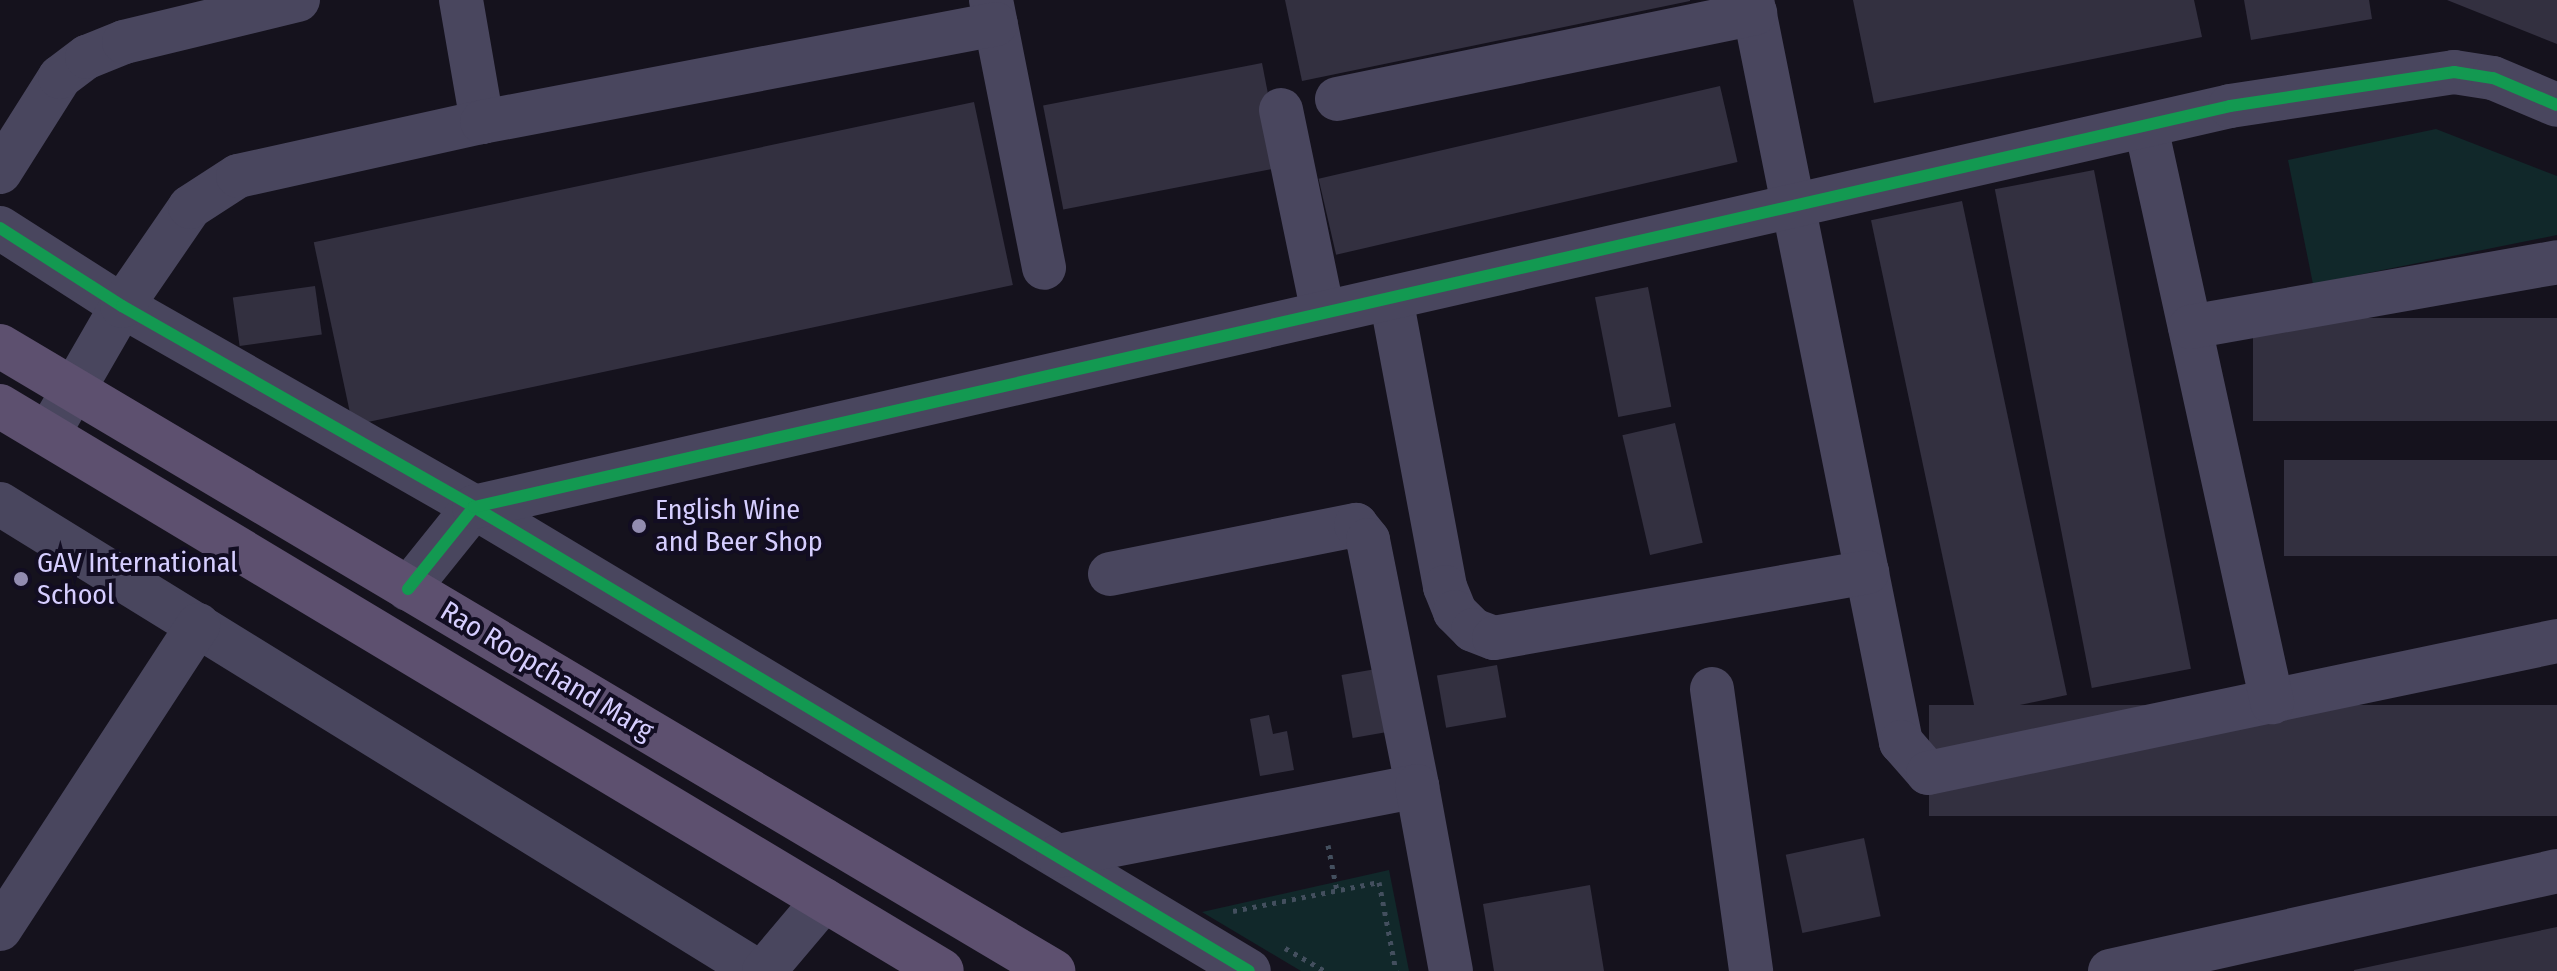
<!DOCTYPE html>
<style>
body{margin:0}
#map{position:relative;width:2557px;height:971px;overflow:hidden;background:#15121d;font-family:"Fira Sans Condensed",sans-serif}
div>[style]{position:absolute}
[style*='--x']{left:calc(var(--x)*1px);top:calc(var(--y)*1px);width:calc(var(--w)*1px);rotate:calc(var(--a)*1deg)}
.green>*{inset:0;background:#11282a}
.building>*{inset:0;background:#333040;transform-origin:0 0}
.path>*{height:5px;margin-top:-2.5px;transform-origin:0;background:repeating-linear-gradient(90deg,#434f5e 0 4px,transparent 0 10px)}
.minor>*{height:44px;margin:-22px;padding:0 22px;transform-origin:22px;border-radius:22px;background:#49465e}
.major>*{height:44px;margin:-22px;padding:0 22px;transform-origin:22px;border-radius:22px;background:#5d506f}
.cycleway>*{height:12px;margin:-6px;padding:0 6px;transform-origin:6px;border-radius:6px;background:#139951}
.dots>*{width:22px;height:22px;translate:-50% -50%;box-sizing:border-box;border:4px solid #120d22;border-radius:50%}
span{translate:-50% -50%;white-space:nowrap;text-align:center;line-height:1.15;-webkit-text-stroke:8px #120d22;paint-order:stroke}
.poi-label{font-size:28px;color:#d6ceff}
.left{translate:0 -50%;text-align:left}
.street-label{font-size:28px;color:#d6ceff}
</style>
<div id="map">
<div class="green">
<i style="clip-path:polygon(2436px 129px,2557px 176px,2557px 235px,2313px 284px,2288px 160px)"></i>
<i style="clip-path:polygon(1389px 870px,1409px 971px,1301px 971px,1202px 912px)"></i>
</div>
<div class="building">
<i style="clip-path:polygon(1285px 0,1690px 0,1690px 1px,1302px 81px)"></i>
<i style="clip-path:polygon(1853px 0,2194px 0,2202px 37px,1874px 103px)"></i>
<i style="clip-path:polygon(2244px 0,2369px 0,2372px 19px,2251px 40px)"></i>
<i style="clip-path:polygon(2447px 0,2557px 0,2557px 44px)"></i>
<i style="left:1262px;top:63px;width:106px;height:223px;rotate:79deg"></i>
<i style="left:1720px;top:86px;width:78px;height:412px;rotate:77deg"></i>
<i style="left:974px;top:102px;width:187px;height:675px;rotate:78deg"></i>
<i style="left:2094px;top:170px;width:508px;height:101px;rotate:79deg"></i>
<i style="left:1962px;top:201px;width:505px;height:93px;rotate:78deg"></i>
<i style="left:315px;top:286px;width:49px;height:83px;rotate:82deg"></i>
<i style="left:1648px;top:287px;width:122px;height:54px;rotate:79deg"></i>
<i style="left:2557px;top:318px;width:103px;height:304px;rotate:90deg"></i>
<i style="left:1675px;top:423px;width:123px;height:54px;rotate:77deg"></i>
<i style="left:2557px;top:460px;width:96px;height:273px;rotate:90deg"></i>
<i style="left:1497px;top:665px;width:53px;height:61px;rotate:80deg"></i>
<i style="left:1376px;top:669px;width:64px;height:35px;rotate:80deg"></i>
<i style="left:2557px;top:705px;width:111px;height:628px;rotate:90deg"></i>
<i style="clip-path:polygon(1269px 715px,1273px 734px,1287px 731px,1294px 770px,1260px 776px,1250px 719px)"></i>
<i style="left:1864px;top:838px;width:80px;height:80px;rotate:78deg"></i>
<i style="clip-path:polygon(1590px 885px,1604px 971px,1494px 971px,1483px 904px)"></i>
<i style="clip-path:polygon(2557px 927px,2557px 971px,2354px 971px,2354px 970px)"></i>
</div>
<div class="path">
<i style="--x:1328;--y:845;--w:47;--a:78.9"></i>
<i style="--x:1233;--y:911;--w:149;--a:-11.2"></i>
<i style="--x:1379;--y:882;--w:91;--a:79.2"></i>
<i style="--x:1285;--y:948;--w:46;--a:29.9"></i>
</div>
<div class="minor">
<i style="--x:461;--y:0;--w:124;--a:80.2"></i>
<i style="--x:991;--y:0;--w:273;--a:78.8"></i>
<i style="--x:1752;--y:0;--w:757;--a:78.65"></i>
<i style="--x:1901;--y:742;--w:41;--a:48.9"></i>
<i style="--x:1928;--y:773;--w:643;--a:-11.85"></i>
<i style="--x:1337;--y:99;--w:427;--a:-11.6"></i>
<i style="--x:1281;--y:110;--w:207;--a:78.3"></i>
<i style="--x:2146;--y:127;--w:589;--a:77.64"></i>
<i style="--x:0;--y:172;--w:112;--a:-57.7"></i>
<i style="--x:60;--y:77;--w:34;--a:-37"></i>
<i style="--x:87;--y:57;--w:40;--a:-22"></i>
<i style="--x:124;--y:42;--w:179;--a:-13.6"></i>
<i style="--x:0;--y:228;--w:145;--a:32.6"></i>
<i style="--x:122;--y:306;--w:405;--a:29.7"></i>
<i style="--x:474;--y:507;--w:903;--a:30.91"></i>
<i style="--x:1391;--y:298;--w:294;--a:79.4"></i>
<i style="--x:1445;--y:587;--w:27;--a:68"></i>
<i style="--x:1455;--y:612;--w:25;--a:45"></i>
<i style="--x:1473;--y:630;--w:22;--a:21"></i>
<i style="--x:1494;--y:638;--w:379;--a:-10"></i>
<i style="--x:2190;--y:327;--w:373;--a:-10"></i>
<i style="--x:48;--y:434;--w:148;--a:-60"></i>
<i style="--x:122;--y:306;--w:120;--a:-55.5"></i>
<i style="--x:190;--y:207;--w:57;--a:-32.9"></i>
<i style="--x:238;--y:176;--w:250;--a:-12.5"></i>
<i style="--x:482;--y:122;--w:523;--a:-10.79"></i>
<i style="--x:0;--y:504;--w:889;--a:31.67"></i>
<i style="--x:1110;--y:574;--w:251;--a:-11.3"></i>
<i style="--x:1356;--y:525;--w:19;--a:51"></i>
<i style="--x:1368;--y:540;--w:251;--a:78.7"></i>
<i style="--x:408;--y:589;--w:105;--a:-51.2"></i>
<i style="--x:474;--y:507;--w:1801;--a:-12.86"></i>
<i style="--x:2230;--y:106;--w:227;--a:-8.6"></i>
<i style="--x:2454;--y:72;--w:39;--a:9"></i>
<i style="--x:2493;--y:78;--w:69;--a:22.9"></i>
<i style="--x:1712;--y:689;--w:285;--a:82.1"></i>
<i style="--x:1058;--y:856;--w:366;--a:-11"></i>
<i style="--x:1417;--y:786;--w:188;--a:79.6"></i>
<i style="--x:0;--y:929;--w:363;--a:-56.9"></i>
<i style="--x:764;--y:971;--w:93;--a:-49.8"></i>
<i style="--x:2110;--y:971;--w:458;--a:-12.6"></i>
</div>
<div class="major">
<i style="--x:0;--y:346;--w:1225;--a:30.69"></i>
<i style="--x:0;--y:406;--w:1098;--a:30.95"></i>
</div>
<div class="cycleway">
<i style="--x:0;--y:228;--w:145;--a:32.6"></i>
<i style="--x:122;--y:306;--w:405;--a:29.7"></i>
<i style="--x:474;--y:507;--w:903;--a:30.91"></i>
<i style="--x:408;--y:589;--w:105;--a:-51.2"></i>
<i style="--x:474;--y:507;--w:1801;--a:-12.86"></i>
<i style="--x:2230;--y:106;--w:227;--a:-8.6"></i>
<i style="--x:2454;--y:72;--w:39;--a:9"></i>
<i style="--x:2493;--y:78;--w:69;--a:22.9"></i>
</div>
<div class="dots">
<i style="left:639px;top:526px;background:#928cb0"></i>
<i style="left:21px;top:579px;background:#928cb0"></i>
</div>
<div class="poi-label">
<span class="left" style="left:655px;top:526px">English Wine<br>and Beer Shop</span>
<span class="left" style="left:37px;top:579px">GAV International<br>School</span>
</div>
<div class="street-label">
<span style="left:547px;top:671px;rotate:31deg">Rao Roopchand Marg</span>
</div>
</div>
